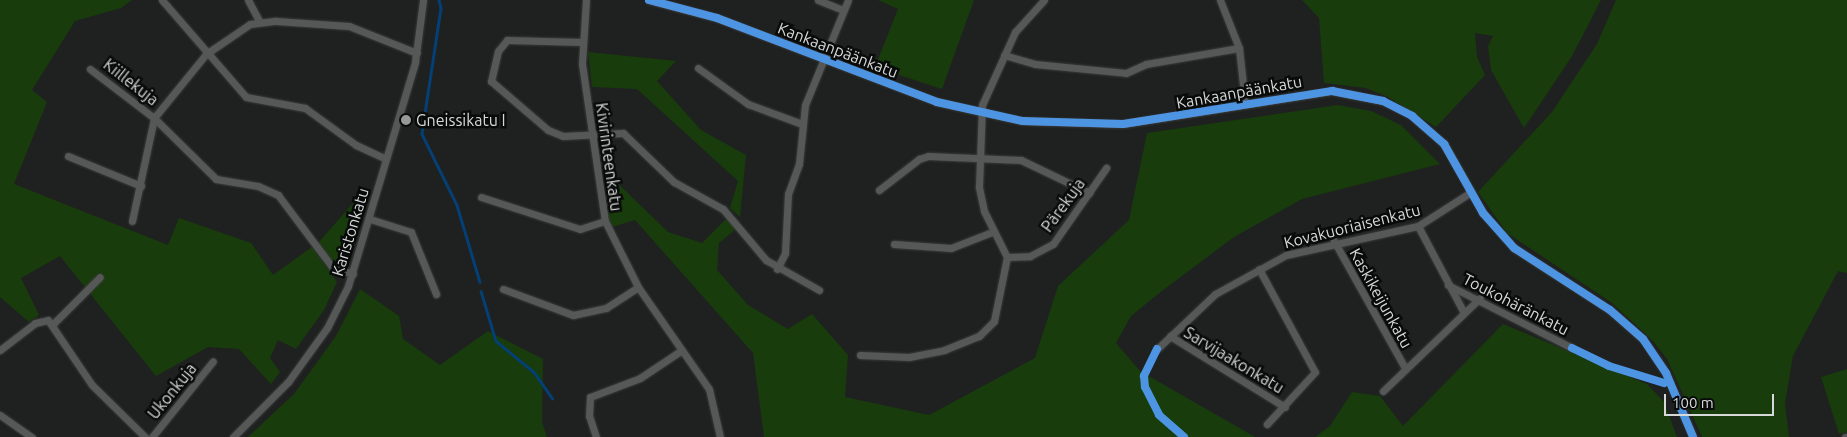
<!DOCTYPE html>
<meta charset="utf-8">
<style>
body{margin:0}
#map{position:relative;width:1847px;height:437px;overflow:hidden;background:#1f2121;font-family:Ubuntu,sans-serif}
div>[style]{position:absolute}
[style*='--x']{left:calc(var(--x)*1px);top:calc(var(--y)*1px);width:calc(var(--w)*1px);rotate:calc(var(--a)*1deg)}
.green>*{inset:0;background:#183c0b}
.stream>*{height:2.5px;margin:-1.25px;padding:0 1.25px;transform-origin:1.25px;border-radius:1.25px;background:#043f75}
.roads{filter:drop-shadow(0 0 1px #3a3b3b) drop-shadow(0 0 1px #3a3b3b)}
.minor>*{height:7px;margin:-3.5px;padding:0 3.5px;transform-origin:3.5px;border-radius:3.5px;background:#565858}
.cycleway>*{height:8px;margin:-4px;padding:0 4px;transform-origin:4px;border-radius:4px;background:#4d94e3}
.dots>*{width:14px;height:14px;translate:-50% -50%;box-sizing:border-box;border:2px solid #090b0b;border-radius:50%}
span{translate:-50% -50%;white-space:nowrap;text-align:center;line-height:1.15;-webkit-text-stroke:5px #090b0b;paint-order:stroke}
.street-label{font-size:16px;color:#d7d9d9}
.poi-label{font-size:16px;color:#d7d9d9}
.left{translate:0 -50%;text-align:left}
.scale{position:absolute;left:1664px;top:394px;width:110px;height:22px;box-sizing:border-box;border:2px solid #d7d9d9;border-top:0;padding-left:6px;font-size:15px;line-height:18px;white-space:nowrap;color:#d7d9d9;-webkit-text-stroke:4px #090b0b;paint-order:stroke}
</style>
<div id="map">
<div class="green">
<i style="clip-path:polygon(0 0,132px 0,121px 8px,75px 21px,32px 90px,47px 102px,14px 184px,168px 245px,179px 218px,251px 243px,273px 275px,312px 247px,337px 282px,324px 310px,296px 349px,278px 340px,270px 358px,280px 372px,271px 384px,239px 349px,208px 347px,156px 376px,60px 256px,21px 278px,39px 315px,29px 322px,0 297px)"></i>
<i style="clip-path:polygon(878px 0,974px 0,942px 89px,875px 67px,898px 9px)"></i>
<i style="clip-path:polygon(1302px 0,1601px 0,1572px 56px,1524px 128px,1491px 70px,1488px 46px,1493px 36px,1475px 33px,1477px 57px,1485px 75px,1436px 127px,1388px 97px,1366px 88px,1324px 83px,1319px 18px)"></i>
<i style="clip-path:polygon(1616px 0,1847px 0,1847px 273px,1838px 271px,1793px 356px,1785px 404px,1789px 437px,1702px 437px,1667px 359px,1653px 341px,1612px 303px,1507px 233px,1478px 192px,1552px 112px,1597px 44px)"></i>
<i style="clip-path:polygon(588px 52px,676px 61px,657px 81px,701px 130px,746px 155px,740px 217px,730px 208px,738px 181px,637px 89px,592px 87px)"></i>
<i style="clip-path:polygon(1338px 105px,1371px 111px,1401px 125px,1440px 164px,1302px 199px,1234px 237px,1162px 291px,1131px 316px,1116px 343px,1140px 371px,1255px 437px,764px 437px,753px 353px,635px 220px,612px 227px,609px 219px,603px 169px,668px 232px,702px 243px,727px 218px,737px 228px,719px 243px,717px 270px,748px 305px,788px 329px,812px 314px,848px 355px,845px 397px,929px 415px,1035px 358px,1058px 286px,1129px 220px,1147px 133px)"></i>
<i style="clip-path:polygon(367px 187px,345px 266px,329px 258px,318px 243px)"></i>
<i style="clip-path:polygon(360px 289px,399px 316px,403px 339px,440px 365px,488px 331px,543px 359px,542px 422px,547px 437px,248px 437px,294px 394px,336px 336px)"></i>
<i style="clip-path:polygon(1503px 324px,1647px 384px,1664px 402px,1677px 437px,1315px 437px,1330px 426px,1352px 392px,1380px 396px,1403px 426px)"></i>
<i style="clip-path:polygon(1847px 369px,1847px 432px,1839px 434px,1821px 377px)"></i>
</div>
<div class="stream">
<i style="--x:439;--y:0;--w:8;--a:76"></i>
<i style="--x:441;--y:8;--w:127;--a:98.6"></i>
<i style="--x:422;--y:134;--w:79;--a:63.8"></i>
<i style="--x:457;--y:205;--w:80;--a:73.4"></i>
<i style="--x:481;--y:291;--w:52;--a:73.3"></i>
<i style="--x:496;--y:341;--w:49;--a:39.2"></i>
<i style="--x:534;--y:372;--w:32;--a:55"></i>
</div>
<div class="roads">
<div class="minor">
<i style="--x:162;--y:0;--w:128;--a:49.1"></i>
<i style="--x:246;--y:97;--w:60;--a:10.6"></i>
<i style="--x:305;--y:108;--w:63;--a:36"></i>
<i style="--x:356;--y:145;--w:33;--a:25"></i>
<i style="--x:248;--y:0;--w:24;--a:62"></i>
<i style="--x:586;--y:0;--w:64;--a:93.6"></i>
<i style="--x:582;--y:64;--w:159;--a:81.7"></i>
<i style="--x:605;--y:221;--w:74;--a:63.4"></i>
<i style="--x:638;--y:287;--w:124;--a:55.2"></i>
<i style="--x:709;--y:389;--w:49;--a:77.1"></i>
<i style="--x:649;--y:0;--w:70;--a:14.8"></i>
<i style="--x:717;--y:18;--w:235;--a:20.9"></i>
<i style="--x:937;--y:102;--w:88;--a:12.5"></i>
<i style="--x:1023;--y:121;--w:100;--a:1.7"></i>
<i style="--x:1123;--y:124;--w:212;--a:-9"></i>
<i style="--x:1332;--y:91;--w:52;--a:11.1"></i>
<i style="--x:1383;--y:101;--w:33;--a:27"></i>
<i style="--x:1412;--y:116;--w:43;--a:41.2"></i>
<i style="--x:1444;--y:144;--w:79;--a:60.5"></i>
<i style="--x:1483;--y:213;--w:47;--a:48.5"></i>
<i style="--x:1514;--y:248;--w:114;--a:32.9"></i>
<i style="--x:1610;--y:310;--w:44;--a:41.3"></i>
<i style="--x:1643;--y:339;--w:41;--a:55.9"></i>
<i style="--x:1666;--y:373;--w:69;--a:67.1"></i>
<i style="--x:818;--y:0;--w:27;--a:22"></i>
<i style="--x:1220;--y:0;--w:52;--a:68.4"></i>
<i style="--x:1239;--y:48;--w:55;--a:83.8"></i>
<i style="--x:582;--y:42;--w:75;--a:-178.5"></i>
<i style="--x:507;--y:40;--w:14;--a:129"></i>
<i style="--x:498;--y:51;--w:31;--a:103"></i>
<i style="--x:491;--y:81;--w:75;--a:40.7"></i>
<i style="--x:548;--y:130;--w:16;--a:22"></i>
<i style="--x:563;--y:136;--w:60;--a:-2.9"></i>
<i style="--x:623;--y:133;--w:71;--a:43.9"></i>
<i style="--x:674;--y:182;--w:56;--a:28.9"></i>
<i style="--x:723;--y:209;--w:67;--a:49.9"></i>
<i style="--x:766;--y:260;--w:61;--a:29.5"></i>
<i style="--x:1004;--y:55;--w:32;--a:16"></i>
<i style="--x:1035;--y:64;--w:91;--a:5.6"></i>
<i style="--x:1126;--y:73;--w:22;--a:-24"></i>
<i style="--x:1146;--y:64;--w:94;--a:-9.8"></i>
<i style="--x:698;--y:68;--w:62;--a:35.8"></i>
<i style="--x:748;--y:104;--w:58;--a:20.3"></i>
<i style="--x:90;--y:69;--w:81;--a:37.4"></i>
<i style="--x:154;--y:118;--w:87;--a:44.5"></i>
<i style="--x:216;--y:179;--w:43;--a:9.5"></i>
<i style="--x:258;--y:186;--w:22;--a:24"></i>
<i style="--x:278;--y:195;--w:90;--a:53.1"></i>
<i style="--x:332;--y:267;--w:22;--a:18"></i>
<i style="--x:68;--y:156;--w:79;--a:22.3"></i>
<i style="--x:879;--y:190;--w:51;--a:-37.8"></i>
<i style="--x:919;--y:159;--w:9;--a:-18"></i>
<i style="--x:928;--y:156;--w:93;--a:2.5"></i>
<i style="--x:1021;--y:160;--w:76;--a:25.6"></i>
<i style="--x:481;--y:197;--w:104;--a:17.9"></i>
<i style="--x:580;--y:229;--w:26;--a:-18"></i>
<i style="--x:370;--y:219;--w:43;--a:17.6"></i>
<i style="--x:411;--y:232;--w:67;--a:68"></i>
<i style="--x:132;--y:221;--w:105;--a:-77.9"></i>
<i style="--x:154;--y:118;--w:82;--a:-50.9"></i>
<i style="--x:206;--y:54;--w:53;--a:-34.3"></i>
<i style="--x:250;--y:24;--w:26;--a:-7"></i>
<i style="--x:276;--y:21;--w:73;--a:3.9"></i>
<i style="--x:349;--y:26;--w:73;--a:21.7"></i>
<i style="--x:1418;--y:226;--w:98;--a:62.1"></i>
<i style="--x:1334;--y:241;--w:145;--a:60.8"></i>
<i style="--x:894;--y:244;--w:57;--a:4"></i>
<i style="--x:951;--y:248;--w:44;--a:-21.3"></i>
<i style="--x:1007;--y:257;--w:23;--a:-2"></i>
<i style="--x:1030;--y:256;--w:26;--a:-28"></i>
<i style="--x:1053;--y:244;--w:93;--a:-55.1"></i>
<i style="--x:777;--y:269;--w:18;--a:-63"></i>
<i style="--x:785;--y:253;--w:59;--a:-87.1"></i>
<i style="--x:788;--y:194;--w:32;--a:-70"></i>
<i style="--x:799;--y:164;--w:59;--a:-84.2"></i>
<i style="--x:805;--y:105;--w:113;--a:-67.7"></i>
<i style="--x:1259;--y:269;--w:117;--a:61.5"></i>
<i style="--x:1315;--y:372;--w:71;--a:132.7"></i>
<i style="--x:1448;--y:285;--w:139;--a:26.9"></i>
<i style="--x:503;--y:289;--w:75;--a:20.4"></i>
<i style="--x:573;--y:315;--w:34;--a:-12"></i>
<i style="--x:606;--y:308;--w:38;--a:-33"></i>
<i style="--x:53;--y:324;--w:66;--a:-45"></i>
<i style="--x:1170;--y:336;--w:135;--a:31.7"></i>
<i style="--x:1157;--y:349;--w:80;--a:-43.5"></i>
<i style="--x:1215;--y:294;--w:81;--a:-28.8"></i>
<i style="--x:1286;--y:255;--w:135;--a:-12.4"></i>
<i style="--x:1418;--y:226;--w:63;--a:-32.7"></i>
<i style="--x:0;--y:350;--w:44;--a:-37.6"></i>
<i style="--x:35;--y:323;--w:13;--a:-13"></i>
<i style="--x:48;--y:320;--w:78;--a:55.9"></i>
<i style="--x:92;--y:385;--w:74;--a:44.5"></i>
<i style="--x:860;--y:355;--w:49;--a:2.3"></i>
<i style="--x:909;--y:357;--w:36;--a:-11"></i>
<i style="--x:944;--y:350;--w:38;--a:-22"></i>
<i style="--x:979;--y:336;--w:21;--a:-45"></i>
<i style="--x:994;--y:321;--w:65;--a:-78.5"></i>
<i style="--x:1007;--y:257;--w:51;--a:-116.6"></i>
<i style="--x:984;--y:211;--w:25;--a:-102"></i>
<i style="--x:979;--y:187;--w:82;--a:-87.9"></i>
<i style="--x:982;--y:105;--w:80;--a:-65.7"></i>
<i style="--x:1015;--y:32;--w:43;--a:-47.8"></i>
<i style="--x:1383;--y:391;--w:134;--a:-43.8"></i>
<i style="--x:0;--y:415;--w:39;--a:35"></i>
<i style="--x:152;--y:437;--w:97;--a:-51.2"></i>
<i style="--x:233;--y:437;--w:78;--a:-45"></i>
<i style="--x:288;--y:382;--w:67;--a:-54.2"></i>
<i style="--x:327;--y:328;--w:47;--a:-63.4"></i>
<i style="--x:348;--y:286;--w:234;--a:-73.3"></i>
<i style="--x:415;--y:62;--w:63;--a:-82.6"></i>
<i style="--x:596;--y:437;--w:22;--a:-108"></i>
<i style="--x:589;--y:416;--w:19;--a:-87"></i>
<i style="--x:590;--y:397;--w:53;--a:-20.8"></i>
<i style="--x:640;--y:378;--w:50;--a:-33.7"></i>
<i style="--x:1845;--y:437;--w:2;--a:0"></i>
</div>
</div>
<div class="cycleway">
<i style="--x:649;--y:0;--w:70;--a:14.8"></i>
<i style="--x:717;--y:18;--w:235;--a:20.9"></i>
<i style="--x:937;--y:102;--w:88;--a:12.5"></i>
<i style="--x:1023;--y:121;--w:100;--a:1.7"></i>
<i style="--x:1123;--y:124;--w:212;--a:-9"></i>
<i style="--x:1332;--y:91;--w:52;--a:11.1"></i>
<i style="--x:1383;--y:101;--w:33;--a:27"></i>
<i style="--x:1412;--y:116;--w:43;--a:41.2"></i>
<i style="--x:1444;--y:144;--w:79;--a:60.5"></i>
<i style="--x:1483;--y:213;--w:47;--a:48.5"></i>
<i style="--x:1514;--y:248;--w:114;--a:32.9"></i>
<i style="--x:1610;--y:310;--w:44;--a:41.3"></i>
<i style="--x:1643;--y:339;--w:41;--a:55.9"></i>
<i style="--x:1666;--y:373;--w:69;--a:67.1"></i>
<i style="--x:1572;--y:348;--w:41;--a:25.9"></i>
<i style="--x:1609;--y:366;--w:58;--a:17.2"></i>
<i style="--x:1157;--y:349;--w:30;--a:116"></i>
<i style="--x:1144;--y:376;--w:11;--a:85"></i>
<i style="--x:1145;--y:387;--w:31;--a:63"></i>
<i style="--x:1159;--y:415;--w:33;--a:41"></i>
</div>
<div class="dots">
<i style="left:406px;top:120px;background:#979999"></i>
</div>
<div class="street-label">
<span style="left:838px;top:50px;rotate:21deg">Kankaanpäänkatu</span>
<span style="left:131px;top:82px;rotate:38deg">Kiillekuja</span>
<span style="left:1239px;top:92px;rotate:-10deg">Kankaanpäänkatu</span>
<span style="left:609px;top:157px;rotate:82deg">Kivirinteenkatu</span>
<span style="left:1063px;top:205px;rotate:-54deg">Pärekuja</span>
<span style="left:1352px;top:226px;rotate:-14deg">Kovakuoriaisenkatu</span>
<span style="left:350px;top:232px;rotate:-73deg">Karistonkatu</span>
<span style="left:1381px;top:298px;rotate:61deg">Kaskikeijunkatu</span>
<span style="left:1516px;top:304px;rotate:27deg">Toukohäränkatu</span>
<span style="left:1234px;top:360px;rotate:31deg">Sarvijaakonkatu</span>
<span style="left:172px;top:391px;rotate:-51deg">Ukonkuja</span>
</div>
<div class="poi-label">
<span class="left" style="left:416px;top:120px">Gneissikatu I</span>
</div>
<div class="scale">100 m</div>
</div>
